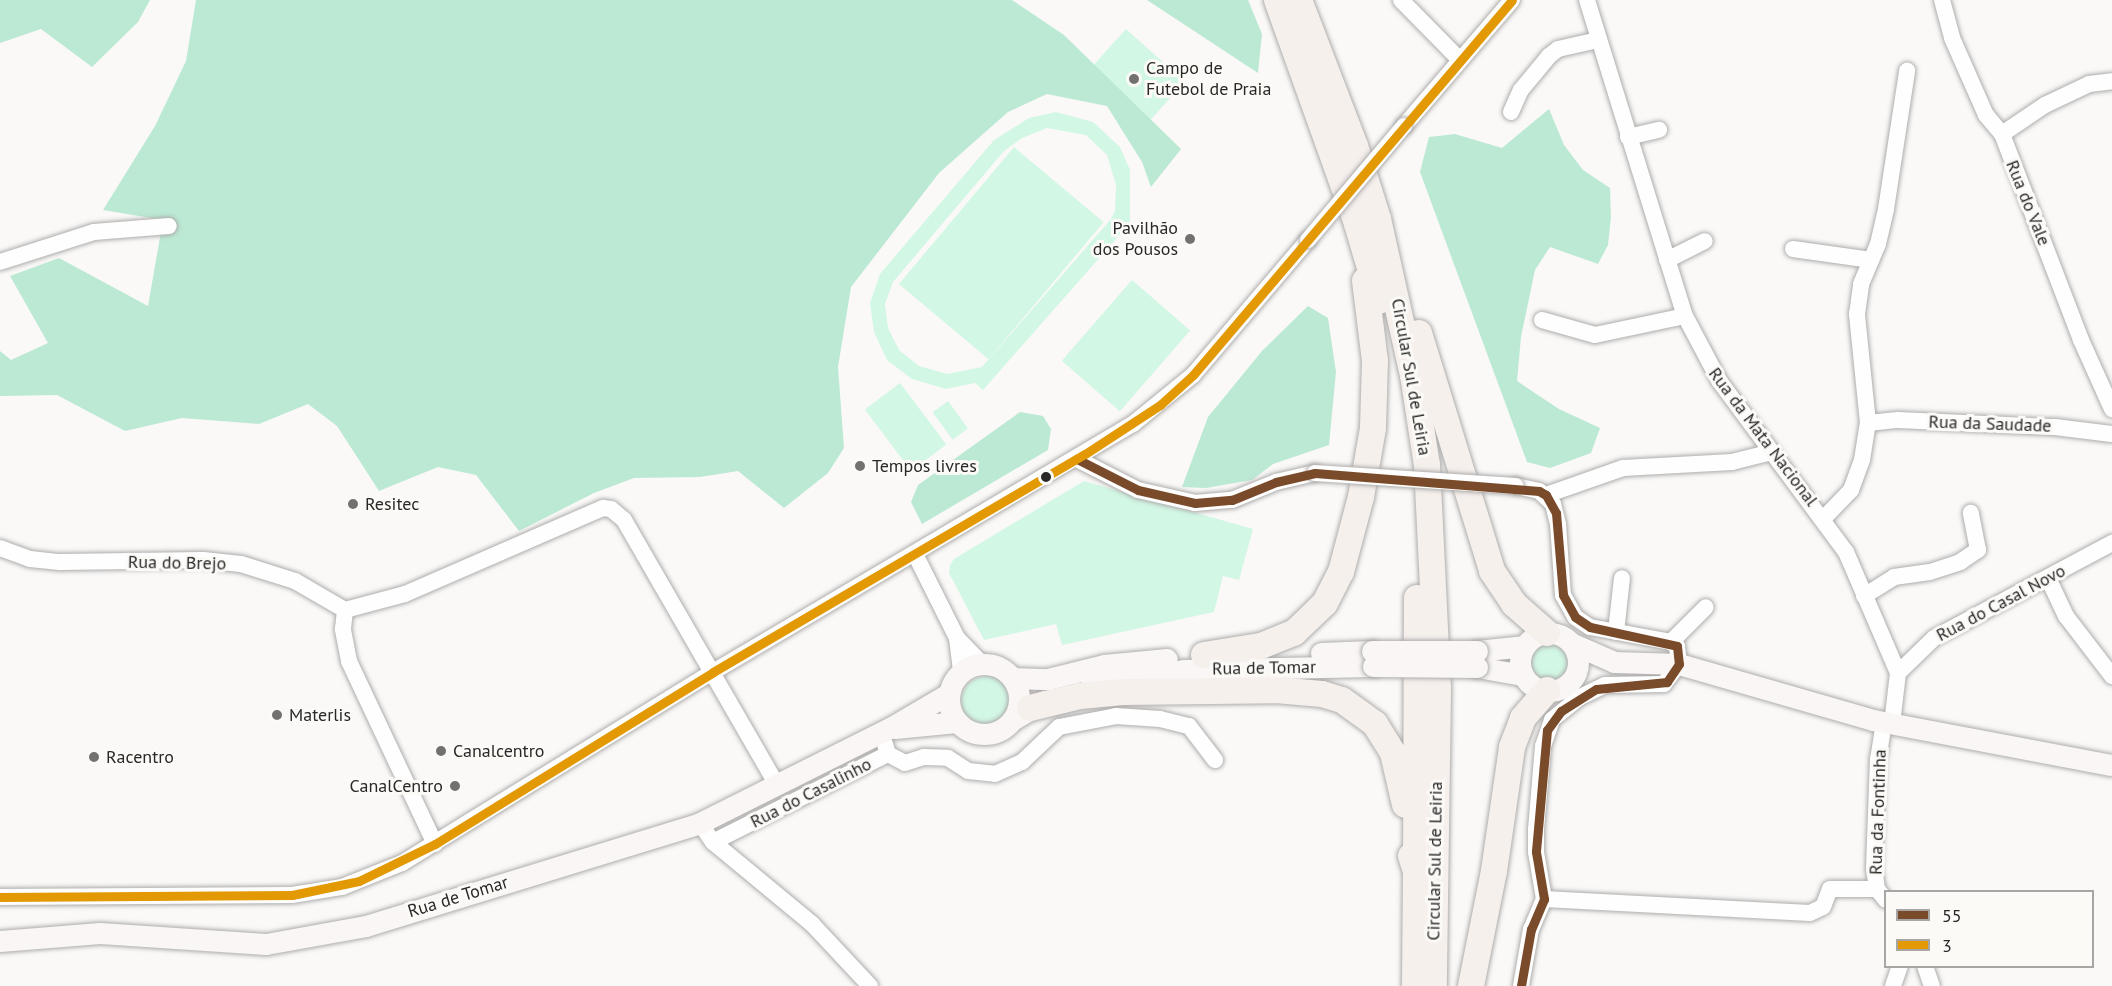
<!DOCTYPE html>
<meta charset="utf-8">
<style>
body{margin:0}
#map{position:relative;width:2112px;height:986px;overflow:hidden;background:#faf9f8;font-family:"PT Sans",sans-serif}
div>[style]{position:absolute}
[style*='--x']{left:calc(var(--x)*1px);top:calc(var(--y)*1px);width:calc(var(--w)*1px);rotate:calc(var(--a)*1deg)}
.green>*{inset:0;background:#d2f7e5;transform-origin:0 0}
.round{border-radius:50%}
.forest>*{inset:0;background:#bbe9d4}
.roads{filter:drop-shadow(0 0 2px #aeadac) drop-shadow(0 0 2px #aeadac)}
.minor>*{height:16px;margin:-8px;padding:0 8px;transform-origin:8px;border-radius:8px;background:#fefefe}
.major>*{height:21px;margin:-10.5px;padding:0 10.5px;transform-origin:10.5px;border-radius:10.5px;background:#f9f6f5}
.major>.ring{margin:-10.5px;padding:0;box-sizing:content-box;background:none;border:21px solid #f9f6f5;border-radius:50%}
.highway>*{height:26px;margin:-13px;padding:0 13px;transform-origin:13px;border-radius:13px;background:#f6f0ed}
.bridges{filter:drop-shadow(0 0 2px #aeadac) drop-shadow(0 0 2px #aeadac)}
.minor-bridge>*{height:16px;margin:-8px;padding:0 8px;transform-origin:8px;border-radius:8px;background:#fefefe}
.major-bridge>*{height:21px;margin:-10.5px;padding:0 10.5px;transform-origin:10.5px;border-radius:10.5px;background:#f9f6f5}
.bus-1>*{height:9px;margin:-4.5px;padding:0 4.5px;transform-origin:4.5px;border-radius:4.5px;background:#7a4b2a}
.bus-2>*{height:9px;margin:-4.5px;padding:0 4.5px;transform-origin:4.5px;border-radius:4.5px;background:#e29904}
.dots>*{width:16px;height:16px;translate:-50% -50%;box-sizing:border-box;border:3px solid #fbfaf7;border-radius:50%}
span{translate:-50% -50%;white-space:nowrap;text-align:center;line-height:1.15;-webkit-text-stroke:6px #fbfaf7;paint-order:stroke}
.poi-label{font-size:18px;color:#292827}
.left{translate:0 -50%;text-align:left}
.right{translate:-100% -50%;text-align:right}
.street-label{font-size:18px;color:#292827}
.legend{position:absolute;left:1884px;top:890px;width:210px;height:78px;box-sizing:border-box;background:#fbfaf7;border:2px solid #a7a6a4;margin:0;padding:8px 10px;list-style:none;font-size:18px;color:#292827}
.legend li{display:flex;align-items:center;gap:12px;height:30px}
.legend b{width:30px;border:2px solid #a7a6a4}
</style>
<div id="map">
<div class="green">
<i style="left:1126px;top:29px;width:79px;height:62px;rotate:42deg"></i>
<i style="clip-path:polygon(evenodd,1056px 112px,1093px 122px,1120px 147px,1130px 170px,1130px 223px,983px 390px,975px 383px,946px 389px,912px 379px,887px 360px,874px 332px,870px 303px,880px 274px,994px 140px,1029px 118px,1056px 112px,1047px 128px,1086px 135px,1107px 155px,1116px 185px,1115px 211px,1111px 219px,982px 367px,947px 374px,919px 366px,899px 350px,888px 328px,885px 304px,893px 282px,1004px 151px,1022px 138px,1047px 128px)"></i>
<i style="left:1014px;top:147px;width:117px;height:179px;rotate:40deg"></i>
<i style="left:1132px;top:280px;width:77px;height:107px;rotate:41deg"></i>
<i style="left:900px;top:383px;width:77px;height:44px;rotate:53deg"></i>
<i style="left:948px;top:401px;width:34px;height:19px;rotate:54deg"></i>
<i style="clip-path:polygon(1084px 481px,1253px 529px,1239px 580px,1223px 576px,1214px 612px,1062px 645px,1056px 624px,984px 640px,949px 573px,950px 565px,954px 559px)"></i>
<i class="round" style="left:1530px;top:644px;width:38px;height:38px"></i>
<i class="round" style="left:961px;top:676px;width:52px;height:52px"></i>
</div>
<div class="forest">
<i style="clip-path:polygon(0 0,150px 0,138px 22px,92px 67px,41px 29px,0 43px)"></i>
<i style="clip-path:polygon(196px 0,1012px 0,1064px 35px,1181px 149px,1151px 187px,1142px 162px,1107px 106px,1047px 94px,1008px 112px,939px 173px,851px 287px,838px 367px,844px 448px,828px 473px,784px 508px,738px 471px,700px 477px,634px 478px,594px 493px,519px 531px,476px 475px,438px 467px,379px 491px,337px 426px,308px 404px,259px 424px,182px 418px,125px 431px,57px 395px,0 396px,0 351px,11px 360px,48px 343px,10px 276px,59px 258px,148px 306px,163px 220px,103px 210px,155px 126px,186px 61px)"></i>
<i style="clip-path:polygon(1147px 0,1248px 0,1262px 34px,1258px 73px)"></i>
<i style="clip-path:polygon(1549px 109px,1564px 145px,1583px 170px,1610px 188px,1611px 217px,1608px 245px,1598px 264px,1550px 247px,1535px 270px,1521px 337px,1517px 381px,1559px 409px,1600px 428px,1591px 453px,1550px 468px,1527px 462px,1420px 172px,1429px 137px,1455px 134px,1502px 148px)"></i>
<i style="clip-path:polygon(1308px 306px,1328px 318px,1336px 372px,1329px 445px,1273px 464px,1252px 480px,1206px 488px,1182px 487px,1208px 417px,1262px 351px)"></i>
<i style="clip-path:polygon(1020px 412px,1043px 416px,1051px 429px,1048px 450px,922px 524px,911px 502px,918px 485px)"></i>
</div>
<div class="roads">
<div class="minor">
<i style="--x:1401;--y:0;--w:84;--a:45.5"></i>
<i style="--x:1587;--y:0;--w:331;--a:72.8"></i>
<i style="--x:1685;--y:316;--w:75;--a:62.1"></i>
<i style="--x:1720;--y:382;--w:212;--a:53.5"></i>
<i style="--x:1846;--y:552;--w:132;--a:66.7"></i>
<i style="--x:1898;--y:673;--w:51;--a:96.7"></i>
<i style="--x:1942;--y:0;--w:39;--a:75"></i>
<i style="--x:1952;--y:38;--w:84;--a:66.2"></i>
<i style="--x:1986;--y:115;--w:25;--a:50"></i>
<i style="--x:2002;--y:134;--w:221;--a:69"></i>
<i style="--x:2081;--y:340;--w:76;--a:65.8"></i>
<i style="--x:1511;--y:112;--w:24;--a:-66"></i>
<i style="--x:1521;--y:90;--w:44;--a:-50.5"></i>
<i style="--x:1549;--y:56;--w:11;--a:-38"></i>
<i style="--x:1558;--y:49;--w:41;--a:-12.7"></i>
<i style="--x:1404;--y:126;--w:166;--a:-49.4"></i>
<i style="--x:2002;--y:134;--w:52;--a:-34"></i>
<i style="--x:2045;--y:105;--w:49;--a:-25.5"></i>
<i style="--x:2089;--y:84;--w:23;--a:-7"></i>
<i style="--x:1628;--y:137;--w:32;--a:-13"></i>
<i style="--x:1793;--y:249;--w:79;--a:8"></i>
<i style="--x:1667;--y:260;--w:42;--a:-26.6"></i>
<i style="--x:0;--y:262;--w:99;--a:-17.7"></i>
<i style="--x:94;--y:232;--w:75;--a:-4.6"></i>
<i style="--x:1542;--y:320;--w:55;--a:15.8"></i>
<i style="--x:1595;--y:335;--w:92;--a:-11.9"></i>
<i style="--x:1868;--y:423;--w:30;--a:-6"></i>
<i style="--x:1898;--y:420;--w:157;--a:2.6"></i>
<i style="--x:2055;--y:427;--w:57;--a:7"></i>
<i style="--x:1077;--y:459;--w:68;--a:26.9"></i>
<i style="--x:1138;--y:490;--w:58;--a:12.8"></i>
<i style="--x:1195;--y:503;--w:37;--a:-5"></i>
<i style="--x:1232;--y:500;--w:48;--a:-22.2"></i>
<i style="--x:1276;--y:482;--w:40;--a:-13"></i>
<i style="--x:1516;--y:486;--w:24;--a:12"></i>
<i style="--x:1539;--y:491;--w:19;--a:43"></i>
<i style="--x:1553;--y:504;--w:21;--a:76"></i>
<i style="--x:1558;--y:524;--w:71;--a:86"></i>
<i style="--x:1563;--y:595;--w:25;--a:61"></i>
<i style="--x:1575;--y:617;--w:18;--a:34"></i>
<i style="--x:1590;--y:627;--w:82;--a:10.5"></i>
<i style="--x:1671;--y:642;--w:7;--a:34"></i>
<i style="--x:1677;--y:646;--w:18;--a:84"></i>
<i style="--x:1679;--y:664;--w:25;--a:127"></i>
<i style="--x:1664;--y:684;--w:59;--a:179"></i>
<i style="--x:1605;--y:685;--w:28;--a:154"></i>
<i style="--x:1580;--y:697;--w:36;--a:141"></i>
<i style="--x:1552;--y:720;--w:28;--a:109"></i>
<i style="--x:1543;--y:746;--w:84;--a:94.8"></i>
<i style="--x:1536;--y:830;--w:22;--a:90"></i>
<i style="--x:1536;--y:852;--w:48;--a:80.3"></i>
<i style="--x:1544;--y:899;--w:33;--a:113"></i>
<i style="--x:1531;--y:929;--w:58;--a:100"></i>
<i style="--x:1546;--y:495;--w:82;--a:-19.3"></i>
<i style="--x:1623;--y:468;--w:109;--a:-3.2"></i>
<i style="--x:1732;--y:462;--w:41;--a:-14"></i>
<i style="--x:1824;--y:518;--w:39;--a:-46"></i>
<i style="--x:1851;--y:490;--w:32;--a:-70"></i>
<i style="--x:1862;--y:460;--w:37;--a:-81"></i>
<i style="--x:1868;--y:423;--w:110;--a:-95.8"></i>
<i style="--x:1857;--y:314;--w:30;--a:-82"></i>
<i style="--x:1861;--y:284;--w:43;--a:-67"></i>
<i style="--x:1878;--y:244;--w:36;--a:-77"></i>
<i style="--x:1886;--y:209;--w:140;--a:-81.3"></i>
<i style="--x:0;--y:548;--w:32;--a:20"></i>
<i style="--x:30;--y:559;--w:30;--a:6"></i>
<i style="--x:60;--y:562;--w:143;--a:-0.8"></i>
<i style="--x:203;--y:560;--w:38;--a:6"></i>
<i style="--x:241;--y:564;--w:57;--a:17.5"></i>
<i style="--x:295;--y:581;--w:58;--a:30.1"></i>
<i style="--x:915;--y:554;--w:94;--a:63.4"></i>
<i style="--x:957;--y:638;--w:36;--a:46"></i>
<i style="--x:2048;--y:578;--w:42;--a:64.7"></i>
<i style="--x:2066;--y:616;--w:76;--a:52.5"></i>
<i style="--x:1864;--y:596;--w:36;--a:-32"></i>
<i style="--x:1894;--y:577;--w:36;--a:-8"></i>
<i style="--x:1930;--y:572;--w:32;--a:-18"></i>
<i style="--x:1960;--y:562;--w:22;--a:-34"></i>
<i style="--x:1978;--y:550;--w:38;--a:-101"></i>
<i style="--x:1616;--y:632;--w:54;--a:-83.7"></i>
<i style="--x:957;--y:638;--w:35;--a:83"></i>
<i style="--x:1671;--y:642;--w:49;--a:-45"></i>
<i style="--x:1898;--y:673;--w:50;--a:-44.2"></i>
<i style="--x:1934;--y:638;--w:202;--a:-28.1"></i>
<i style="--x:1884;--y:722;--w:37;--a:99"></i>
<i style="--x:1878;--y:759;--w:109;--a:92.1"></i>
<i style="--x:1874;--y:868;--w:21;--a:82"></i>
<i style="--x:1877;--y:889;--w:14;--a:51"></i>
<i style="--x:888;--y:754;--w:19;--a:28"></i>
<i style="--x:905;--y:763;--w:20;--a:-18"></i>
<i style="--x:924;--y:757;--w:24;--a:2"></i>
<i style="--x:948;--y:758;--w:24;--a:33"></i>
<i style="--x:968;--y:771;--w:27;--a:6"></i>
<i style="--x:995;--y:774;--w:30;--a:-24"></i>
<i style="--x:1022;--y:762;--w:51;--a:-43.4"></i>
<i style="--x:1059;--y:727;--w:58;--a:-10.9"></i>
<i style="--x:1116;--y:716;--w:44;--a:3.9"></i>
<i style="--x:1160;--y:719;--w:30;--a:14"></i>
<i style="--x:1189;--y:726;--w:43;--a:52.6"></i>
<i style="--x:700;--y:823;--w:23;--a:56"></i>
<i style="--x:713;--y:842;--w:129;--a:39.6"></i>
<i style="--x:812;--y:924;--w:85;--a:46.9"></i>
<i style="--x:713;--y:842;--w:196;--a:-26.7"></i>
<i style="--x:888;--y:754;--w:10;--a:-107"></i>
<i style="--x:435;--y:844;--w:202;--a:-115.2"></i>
<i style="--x:349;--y:661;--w:33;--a:-101"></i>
<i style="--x:343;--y:629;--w:19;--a:-84"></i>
<i style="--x:345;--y:610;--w:62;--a:-14.9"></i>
<i style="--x:405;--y:594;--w:216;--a:-23.5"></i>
<i style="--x:603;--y:508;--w:8;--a:7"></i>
<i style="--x:611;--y:509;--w:17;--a:40"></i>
<i style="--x:624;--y:520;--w:306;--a:60"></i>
<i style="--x:0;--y:897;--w:292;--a:-0.4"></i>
<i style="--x:292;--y:895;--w:51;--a:-9.1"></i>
<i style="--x:342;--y:887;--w:65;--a:-21.8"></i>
<i style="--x:402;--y:863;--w:365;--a:-31.6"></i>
<i style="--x:713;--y:672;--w:488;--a:-30.6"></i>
<i style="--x:1133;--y:424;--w:77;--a:-39.2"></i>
<i style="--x:1193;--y:375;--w:177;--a:-49.6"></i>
<i style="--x:1544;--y:899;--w:266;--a:3"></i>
<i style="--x:1810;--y:913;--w:14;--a:-25"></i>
<i style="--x:1823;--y:907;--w:19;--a:-69"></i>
<i style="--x:1830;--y:889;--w:47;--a:0"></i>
<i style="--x:1925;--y:966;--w:21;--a:71"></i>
<i style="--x:1893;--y:986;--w:21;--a:-71"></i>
</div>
<div class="major">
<i class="ring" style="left:1520px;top:633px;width:37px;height:37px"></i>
<i style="--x:1571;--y:643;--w:47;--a:23.8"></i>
<i style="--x:1614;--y:662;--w:65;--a:1.8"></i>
<i style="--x:1679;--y:664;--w:202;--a:16.1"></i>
<i style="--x:1873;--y:720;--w:243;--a:10.7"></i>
<i style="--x:1477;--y:651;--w:48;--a:-5.9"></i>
<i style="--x:1321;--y:653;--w:51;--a:-2.2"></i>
<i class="ring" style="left:949px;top:664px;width:49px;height:49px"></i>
<i style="--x:1477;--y:667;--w:47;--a:9.9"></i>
<i style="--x:1012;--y:678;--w:36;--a:2"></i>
<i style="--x:1048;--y:679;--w:58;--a:-14"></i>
<i style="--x:1104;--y:665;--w:63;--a:-5.4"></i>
<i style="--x:1091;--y:685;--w:95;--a:-9.1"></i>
<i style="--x:1185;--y:670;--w:188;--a:-1.2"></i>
<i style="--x:1014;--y:719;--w:35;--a:-31"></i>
<i style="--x:895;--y:728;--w:62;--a:-5.5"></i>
<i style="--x:0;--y:941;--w:100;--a:-4.6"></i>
<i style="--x:100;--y:933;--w:166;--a:3.8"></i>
<i style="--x:266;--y:944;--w:102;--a:-10.2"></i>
<i style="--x:366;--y:926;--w:350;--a:-17.1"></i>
<i style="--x:700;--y:823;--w:212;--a:-26.6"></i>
<i style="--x:890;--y:728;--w:69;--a:-30.3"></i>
</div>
<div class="highway">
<i style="--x:1277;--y:0;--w:238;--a:70.3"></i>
<i style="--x:1357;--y:224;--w:80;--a:73.4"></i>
<i style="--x:1299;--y:0;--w:156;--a:69"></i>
<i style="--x:1355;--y:146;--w:77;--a:72.5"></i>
<i style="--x:1378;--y:219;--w:160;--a:77.4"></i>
<i style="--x:1413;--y:375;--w:91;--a:81.2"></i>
<i style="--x:1427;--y:465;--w:223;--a:87.2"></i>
<i style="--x:1438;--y:688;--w:298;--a:90.8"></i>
<i style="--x:1419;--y:333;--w:249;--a:72.9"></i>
<i style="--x:1492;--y:571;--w:40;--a:56"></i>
<i style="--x:1514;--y:604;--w:44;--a:41.3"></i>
<i style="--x:1204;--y:655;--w:58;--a:-9"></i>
<i style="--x:1261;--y:646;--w:35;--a:-22"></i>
<i style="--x:1294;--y:633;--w:43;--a:-44.1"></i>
<i style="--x:1325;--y:603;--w:35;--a:-63"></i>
<i style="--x:1341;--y:572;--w:78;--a:-75.1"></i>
<i style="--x:1361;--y:497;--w:70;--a:-80.1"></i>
<i style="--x:1373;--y:428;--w:67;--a:-88.3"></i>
<i style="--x:1375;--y:361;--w:81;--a:-97.1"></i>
<i style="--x:1030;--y:708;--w:51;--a:-13.5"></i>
<i style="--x:1080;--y:696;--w:43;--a:-5.3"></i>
<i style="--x:1123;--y:692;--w:153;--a:-0.7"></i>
<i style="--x:1276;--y:690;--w:46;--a:5"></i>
<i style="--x:1322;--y:694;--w:21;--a:17"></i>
<i style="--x:1342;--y:700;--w:41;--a:36"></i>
<i style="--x:1375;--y:724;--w:34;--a:58"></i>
<i style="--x:1393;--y:753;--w:53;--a:77"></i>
<i style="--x:1411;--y:856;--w:16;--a:72"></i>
<i style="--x:1416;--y:871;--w:115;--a:90.5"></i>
<i style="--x:1416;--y:871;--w:273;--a:-89.8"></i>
<i style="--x:1471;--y:986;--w:117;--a:-78.7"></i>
<i style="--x:1494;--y:871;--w:125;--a:-81.7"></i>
<i style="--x:1512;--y:747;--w:31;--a:-69"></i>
<i style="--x:1523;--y:718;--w:37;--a:-49"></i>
</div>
</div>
<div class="bridges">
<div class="minor-bridge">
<i style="--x:1308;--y:240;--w:149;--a:-49.9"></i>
<i style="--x:1315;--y:473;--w:201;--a:3.7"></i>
</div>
<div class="major-bridge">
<i style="--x:1372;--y:651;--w:105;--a:0"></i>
<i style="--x:1373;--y:666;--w:104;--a:0.6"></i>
</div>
</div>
<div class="bus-1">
<i style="--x:1077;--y:459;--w:68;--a:26.9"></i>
<i style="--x:1138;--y:490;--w:58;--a:12.8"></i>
<i style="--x:1195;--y:503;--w:37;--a:-5"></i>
<i style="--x:1232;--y:500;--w:48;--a:-22.2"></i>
<i style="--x:1276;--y:482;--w:40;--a:-13"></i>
<i style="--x:1315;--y:473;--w:225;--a:4.6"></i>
<i style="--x:1539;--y:491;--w:8;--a:30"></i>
<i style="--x:1546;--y:495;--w:21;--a:61"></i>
<i style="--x:1556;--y:513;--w:82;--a:85.1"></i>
<i style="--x:1563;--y:595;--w:25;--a:61"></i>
<i style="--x:1575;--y:617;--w:18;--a:34"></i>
<i style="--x:1590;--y:627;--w:89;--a:12.3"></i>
<i style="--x:1677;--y:646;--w:18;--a:84"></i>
<i style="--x:1679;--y:664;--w:22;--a:124"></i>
<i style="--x:1667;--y:682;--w:71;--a:174.4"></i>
<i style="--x:1596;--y:689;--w:41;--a:147.8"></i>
<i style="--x:1561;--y:711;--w:24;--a:126"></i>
<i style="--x:1547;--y:730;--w:122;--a:95.2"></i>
<i style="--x:1536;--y:852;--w:48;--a:80.3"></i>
<i style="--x:1544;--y:899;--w:33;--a:113"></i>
<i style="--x:1531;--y:929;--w:58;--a:100"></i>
</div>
<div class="bus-2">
<i style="--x:0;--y:897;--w:292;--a:-0.4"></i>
<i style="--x:292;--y:895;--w:68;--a:-11.8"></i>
<i style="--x:359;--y:881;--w:85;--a:-26"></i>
<i style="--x:435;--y:844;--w:327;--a:-31.7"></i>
<i style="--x:713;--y:672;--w:431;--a:-30.4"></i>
<i style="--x:1085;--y:454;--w:90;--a:-33.2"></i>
<i style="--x:1160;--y:405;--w:45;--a:-42.3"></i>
<i style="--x:1193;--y:375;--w:492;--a:-49.6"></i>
</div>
<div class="dots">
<i style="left:1134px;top:79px;background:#727170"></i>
<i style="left:1190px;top:239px;background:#727170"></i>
<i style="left:860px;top:466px;background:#727170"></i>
<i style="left:1046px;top:477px;background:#292827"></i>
<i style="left:353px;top:504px;background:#727170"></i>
<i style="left:277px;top:715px;background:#727170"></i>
<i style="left:441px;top:751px;background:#727170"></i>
<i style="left:94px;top:757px;background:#727170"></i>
<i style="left:455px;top:786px;background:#727170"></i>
</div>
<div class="poi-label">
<span class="left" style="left:1146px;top:79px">Campo de<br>Futebol de Praia</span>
<span class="right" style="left:1178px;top:239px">Pavilhão<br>dos Pousos</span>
<span class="left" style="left:872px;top:466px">Tempos livres</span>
<span class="left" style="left:365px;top:504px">Resitec</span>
<span class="left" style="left:289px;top:715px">Materlis</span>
<span class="left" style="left:453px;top:751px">Canalcentro</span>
<span class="left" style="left:106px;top:757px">Racentro</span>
<span class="right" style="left:443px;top:786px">CanalCentro</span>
</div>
<div class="street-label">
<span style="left:2028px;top:203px;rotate:68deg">Rua do Vale</span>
<span style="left:1411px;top:377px;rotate:80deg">Circular Sul de Leiria</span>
<span style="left:1990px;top:424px;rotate:2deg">Rua da Saudade</span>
<span style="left:1763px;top:437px;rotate:53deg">Rua da Mata Nacional</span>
<span style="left:177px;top:563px;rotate:1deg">Rua do Brejo</span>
<span style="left:2001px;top:603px;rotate:-28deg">Rua do Casal Novo</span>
<span style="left:1264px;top:668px;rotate:-1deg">Rua de Tomar</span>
<span style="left:811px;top:793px;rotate:-27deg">Rua do Casalinho</span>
<span style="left:1878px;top:812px;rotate:-88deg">Rua da Fontinha</span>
<span style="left:1435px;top:861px;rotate:-89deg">Circular Sul de Leiria</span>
<span style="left:458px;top:897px;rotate:-17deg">Rua de Tomar</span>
</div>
<ul class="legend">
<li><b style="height:8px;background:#7a4b2a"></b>55</li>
<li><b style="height:8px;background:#e29904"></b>3</li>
</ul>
</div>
